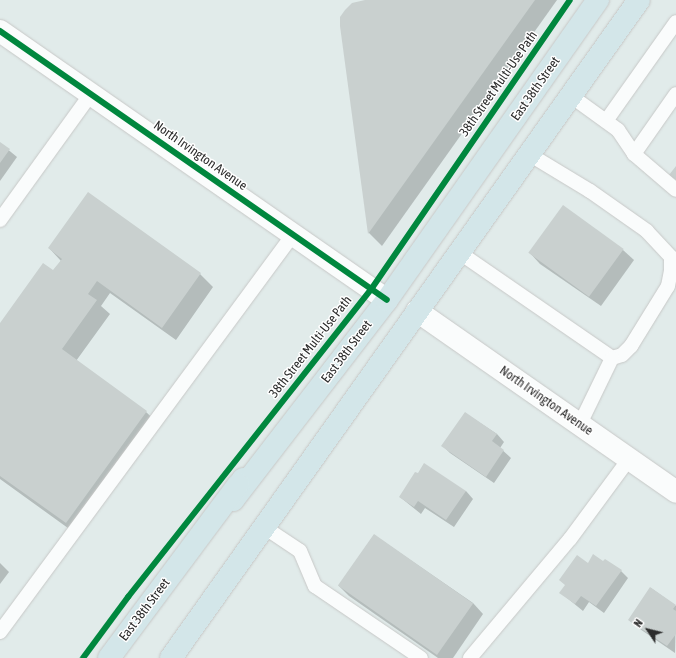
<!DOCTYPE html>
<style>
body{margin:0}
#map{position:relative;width:676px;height:658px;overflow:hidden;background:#e1ebea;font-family:"Asap Condensed",sans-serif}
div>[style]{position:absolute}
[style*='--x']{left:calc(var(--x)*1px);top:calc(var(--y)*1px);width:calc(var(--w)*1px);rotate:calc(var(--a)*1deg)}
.shadow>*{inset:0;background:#0003}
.building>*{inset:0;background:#c9d0cf;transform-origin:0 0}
.roads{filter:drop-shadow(0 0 1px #c7c8c7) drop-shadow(0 0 1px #c7c8c7)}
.lane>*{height:14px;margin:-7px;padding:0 7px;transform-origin:7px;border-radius:7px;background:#fafcfc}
.street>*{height:22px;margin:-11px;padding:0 11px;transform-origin:11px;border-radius:11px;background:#fafcfc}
.primary>*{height:22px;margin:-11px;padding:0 11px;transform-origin:11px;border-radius:11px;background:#d3e6e9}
.cycleway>*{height:6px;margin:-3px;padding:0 3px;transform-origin:3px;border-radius:3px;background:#00873e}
span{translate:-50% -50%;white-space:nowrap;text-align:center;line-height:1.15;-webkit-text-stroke:3px #fff;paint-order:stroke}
.street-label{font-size:13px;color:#2c2c2c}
.north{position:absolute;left:628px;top:610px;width:40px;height:40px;-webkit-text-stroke:3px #fff;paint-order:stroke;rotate:305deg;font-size:11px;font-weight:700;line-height:16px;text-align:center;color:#2c2c2c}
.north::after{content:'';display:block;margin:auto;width:14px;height:18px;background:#2c2c2c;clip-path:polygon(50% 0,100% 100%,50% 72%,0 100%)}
</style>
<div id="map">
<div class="shadow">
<i style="clip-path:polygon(370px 0,557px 0,382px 246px,369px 233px,341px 26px)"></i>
<i style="clip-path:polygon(0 143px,17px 157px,0 181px)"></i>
<i style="clip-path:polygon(49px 248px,200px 274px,213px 287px,176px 340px,110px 293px,101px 306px,110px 314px,76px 361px,146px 412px,160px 425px,79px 536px,0 479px,0 325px,53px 271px,61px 261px)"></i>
<i style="clip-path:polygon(623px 250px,634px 260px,601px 306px,540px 264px,530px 253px)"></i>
<i style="clip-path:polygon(465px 413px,497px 434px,504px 442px,500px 448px,511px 458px,494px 483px,450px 453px,443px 446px)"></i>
<i style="clip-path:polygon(466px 491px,473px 499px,454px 527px,425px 508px,421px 514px,400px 497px)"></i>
<i style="clip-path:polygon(374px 535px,473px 603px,483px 614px,453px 658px,438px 658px,349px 596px,339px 586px)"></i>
<i style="clip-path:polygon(0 563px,9px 572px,0 584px)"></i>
<i style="clip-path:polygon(603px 563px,621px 571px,628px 578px,604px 613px,589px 602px,583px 611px,561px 593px,588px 564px)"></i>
<i style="clip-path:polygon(651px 588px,676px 606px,675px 653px,637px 627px,629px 620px)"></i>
</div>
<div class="building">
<i style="clip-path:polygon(365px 0,535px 0,368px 234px,340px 26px,340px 17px,345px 10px,352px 3px)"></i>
<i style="clip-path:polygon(0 142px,10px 149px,0 163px)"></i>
<i style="clip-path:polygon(676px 166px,676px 180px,669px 175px)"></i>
<i style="clip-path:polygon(88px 192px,201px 273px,162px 328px,97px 281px,88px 294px,97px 300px,62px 349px,147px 411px,66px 523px,0 476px,0 323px,43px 263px,53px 270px,62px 259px,48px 248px)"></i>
<i style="left:563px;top:205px;width:75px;height:59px;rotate:36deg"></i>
<i style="clip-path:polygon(465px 412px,497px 434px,492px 441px,504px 450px,486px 477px,441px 446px)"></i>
<i style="clip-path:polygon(424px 463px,466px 491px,446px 520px,418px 501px,414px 507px,399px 497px,415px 472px,418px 473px)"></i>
<i style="left:374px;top:534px;width:121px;height:63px;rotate:35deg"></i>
<i style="clip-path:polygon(593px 554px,603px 561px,605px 559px,622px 570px,596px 606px,581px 596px,575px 604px,559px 593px,565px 585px,559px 580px,577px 555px,588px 563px)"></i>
<i style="clip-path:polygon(650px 587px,676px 605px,673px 609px,676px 611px,676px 634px,667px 646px,628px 620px)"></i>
</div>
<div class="roads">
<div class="lane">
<i style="--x:571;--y:96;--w:58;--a:35.9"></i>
<i style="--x:618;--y:130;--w:29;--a:56"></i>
<i style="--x:634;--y:154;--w:55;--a:40.6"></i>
<i style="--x:606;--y:121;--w:121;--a:-54.7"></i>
<i style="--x:634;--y:154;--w:73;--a:-55"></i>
<i style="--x:0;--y:220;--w:155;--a:-54.2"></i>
<i style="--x:460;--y:253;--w:185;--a:34.6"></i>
<i style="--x:612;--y:358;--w:10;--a:-17"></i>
<i style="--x:622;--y:355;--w:13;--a:-45"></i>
<i style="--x:631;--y:346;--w:70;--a:-58.3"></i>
<i style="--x:668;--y:286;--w:15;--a:-79"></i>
<i style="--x:671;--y:271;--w:14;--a:-90"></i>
<i style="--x:671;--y:257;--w:35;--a:-133"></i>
<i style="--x:647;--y:231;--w:70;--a:-144.9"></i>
<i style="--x:590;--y:191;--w:71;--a:-148.8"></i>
<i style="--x:580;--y:424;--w:73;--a:-64.1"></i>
<i style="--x:264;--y:527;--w:43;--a:33.7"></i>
<i style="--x:300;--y:551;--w:38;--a:67"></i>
<i style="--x:315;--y:586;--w:128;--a:34.2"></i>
<i style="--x:0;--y:632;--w:494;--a:-53.6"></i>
<i style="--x:470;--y:658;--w:155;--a:-50"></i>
<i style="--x:570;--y:539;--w:99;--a:-53.6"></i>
</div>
<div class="street">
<i style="--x:0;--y:31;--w:471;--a:34.8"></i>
<i style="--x:417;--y:311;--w:316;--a:34.9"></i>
</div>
<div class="primary">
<i style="--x:243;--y:479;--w:23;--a:115"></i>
<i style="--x:233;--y:500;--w:252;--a:-52.4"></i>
<i style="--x:387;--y:300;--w:367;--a:-54.9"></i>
<i style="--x:109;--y:658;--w:216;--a:-53.3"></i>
<i style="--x:171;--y:658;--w:807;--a:-54.58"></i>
</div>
</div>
<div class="cycleway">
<i style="--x:0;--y:31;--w:471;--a:34.8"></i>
<i style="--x:83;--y:658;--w:76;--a:-53.6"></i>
<i style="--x:128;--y:597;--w:394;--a:-51.7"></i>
<i style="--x:372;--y:288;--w:349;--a:-55.5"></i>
</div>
<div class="street-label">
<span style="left:499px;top:84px;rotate:-55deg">38th Street Multi-Use Path</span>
<span style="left:536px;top:89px;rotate:-55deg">East 38th Street</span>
<span style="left:200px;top:156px;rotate:35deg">North Irvington Avenue</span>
<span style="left:311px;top:347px;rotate:-52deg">38th Street Multi-Use Path</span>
<span style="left:347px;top:352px;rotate:-53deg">East 38th Street</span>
<span style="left:546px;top:401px;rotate:35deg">North Irvington Avenue</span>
<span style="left:145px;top:610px;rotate:-53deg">East 38th Street</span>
</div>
<div class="north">N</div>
</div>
